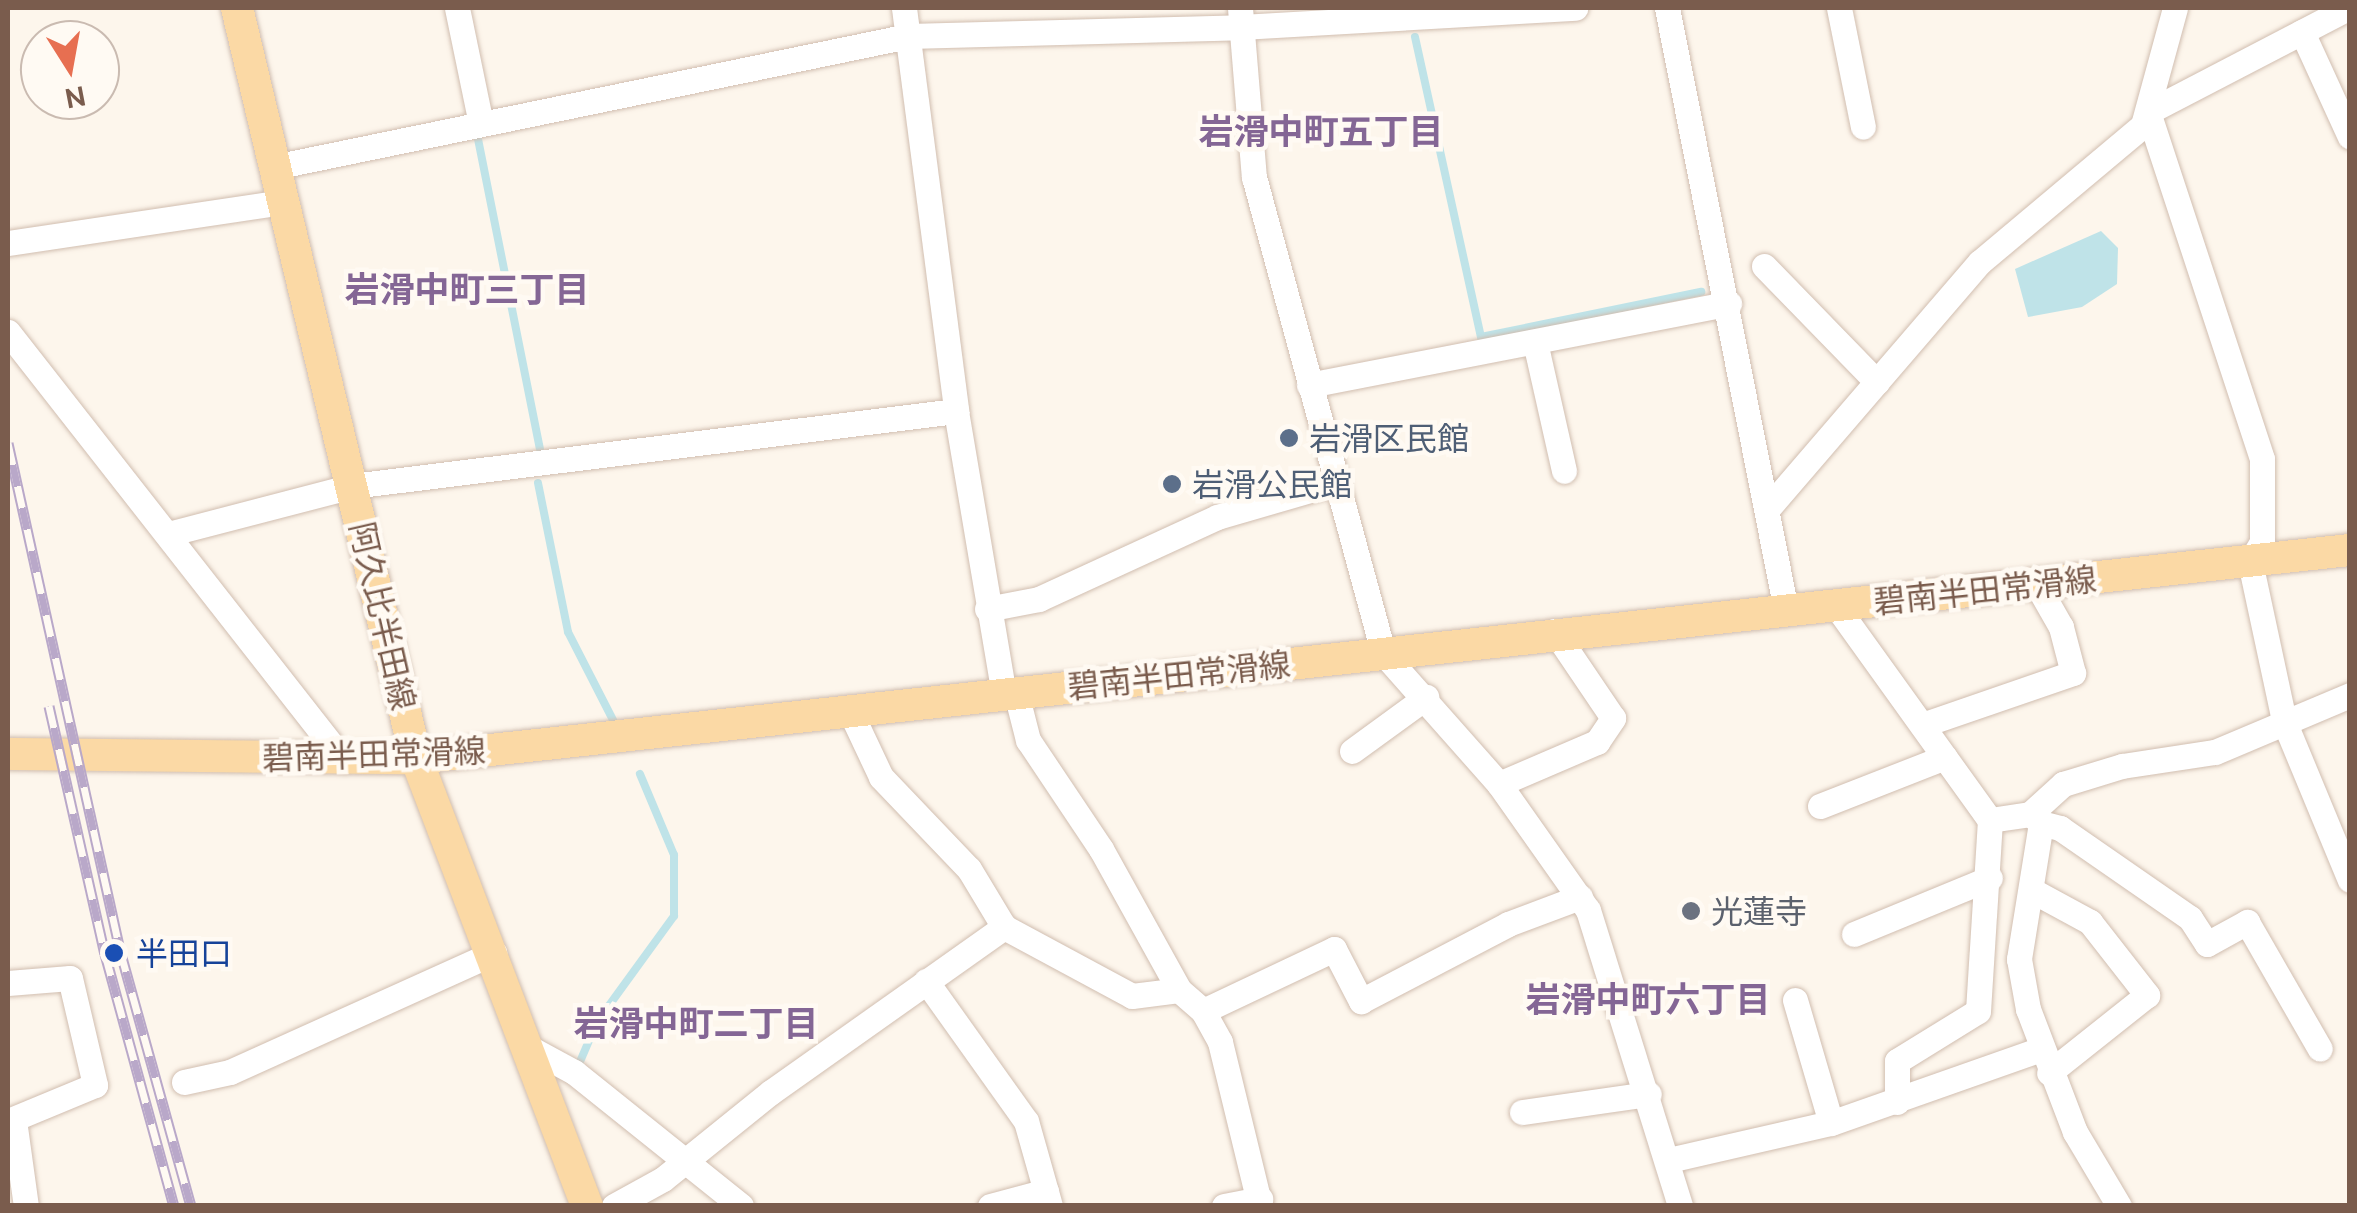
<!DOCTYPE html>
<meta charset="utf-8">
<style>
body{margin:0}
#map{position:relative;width:2357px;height:1213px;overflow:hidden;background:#fdf6ec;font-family:Ubuntu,"Noto Sans JP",sans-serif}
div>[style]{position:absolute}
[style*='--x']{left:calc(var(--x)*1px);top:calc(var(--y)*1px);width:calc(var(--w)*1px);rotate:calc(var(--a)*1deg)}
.water>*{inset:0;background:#bfe3e8}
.stream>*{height:8px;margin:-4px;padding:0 4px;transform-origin:4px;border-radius:4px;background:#bfe3e8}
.roads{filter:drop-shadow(0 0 2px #d1beb0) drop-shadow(0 0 2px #d1beb0)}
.minor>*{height:25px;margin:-12.5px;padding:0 12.5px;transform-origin:12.5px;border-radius:12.5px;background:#fff}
.major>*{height:32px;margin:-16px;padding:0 16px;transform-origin:16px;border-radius:16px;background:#fbd9a5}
.rail>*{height:11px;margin-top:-5.5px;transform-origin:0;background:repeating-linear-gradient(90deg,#fffaf3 0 22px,#b9a8c9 0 44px);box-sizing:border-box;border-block:2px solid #b9a8c9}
.dots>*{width:28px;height:28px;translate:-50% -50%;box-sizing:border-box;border:5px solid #fffaf3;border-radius:50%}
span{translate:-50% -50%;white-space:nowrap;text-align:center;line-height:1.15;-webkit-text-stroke:9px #fffaf3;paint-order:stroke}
.service-label{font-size:32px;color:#4e5e75}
.left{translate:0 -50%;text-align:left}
.street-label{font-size:32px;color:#7a5c4d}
.worship-label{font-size:32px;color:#5b616d}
.transit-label{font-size:32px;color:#164399}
.neighbourhood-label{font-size:35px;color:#846695;font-weight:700}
.frame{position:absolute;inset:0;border:10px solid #7a5c4d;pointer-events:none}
.north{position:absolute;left:20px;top:20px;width:100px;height:100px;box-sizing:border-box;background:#fffaf3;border:2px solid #cabbb1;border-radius:50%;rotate:169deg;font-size:28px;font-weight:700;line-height:40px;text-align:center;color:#7a5c4d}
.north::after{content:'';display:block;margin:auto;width:35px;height:45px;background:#e76f51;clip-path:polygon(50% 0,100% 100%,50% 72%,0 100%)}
</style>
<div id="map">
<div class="water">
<i style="clip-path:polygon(2101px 231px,2118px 248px,2117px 284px,2082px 307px,2028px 317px,2015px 269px)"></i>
</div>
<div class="stream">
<i style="--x:1415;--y:37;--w:307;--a:77.6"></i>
<i style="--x:1481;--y:337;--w:225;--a:-11.6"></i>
<i style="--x:478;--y:139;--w:316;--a:78.7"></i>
<i style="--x:538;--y:483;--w:152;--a:78.6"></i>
<i style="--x:568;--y:632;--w:99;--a:62.9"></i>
<i style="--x:579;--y:1064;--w:46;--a:-66.8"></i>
<i style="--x:597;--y:1022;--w:131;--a:-54"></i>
<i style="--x:674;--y:916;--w:61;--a:-90"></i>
<i style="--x:674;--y:855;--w:88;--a:-112.8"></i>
</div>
<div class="roads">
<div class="minor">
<i style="--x:457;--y:8;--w:118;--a:78.3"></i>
<i style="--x:904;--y:8;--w:406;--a:82.6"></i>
<i style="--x:956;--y:411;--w:287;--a:80.4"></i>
<i style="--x:1240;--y:8;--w:170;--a:85.3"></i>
<i style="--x:1254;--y:177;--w:493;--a:74.8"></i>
<i style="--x:1383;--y:653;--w:175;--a:48.5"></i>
<i style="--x:1499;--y:784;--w:154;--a:54.8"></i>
<i style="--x:1588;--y:910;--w:310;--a:72.7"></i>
<i style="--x:1667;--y:8;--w:614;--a:78.82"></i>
<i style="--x:1839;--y:8;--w:121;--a:78.6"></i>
<i style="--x:2302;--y:32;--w:115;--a:65.4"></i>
<i style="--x:2148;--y:112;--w:365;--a:71.8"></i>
<i style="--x:2262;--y:459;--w:83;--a:90"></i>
<i style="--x:2262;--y:542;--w:23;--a:121"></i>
<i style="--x:2250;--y:562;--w:163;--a:77.9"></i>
<i style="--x:2284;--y:721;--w:172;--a:67.5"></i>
<i style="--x:2148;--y:112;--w:225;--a:-27.5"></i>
<i style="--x:274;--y:167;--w:647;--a:-11.67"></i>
<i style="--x:908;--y:36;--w:333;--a:-1.5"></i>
<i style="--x:1241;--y:27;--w:335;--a:-3.3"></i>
<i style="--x:8;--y:243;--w:278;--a:-8.5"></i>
<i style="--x:1764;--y:266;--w:162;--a:45.8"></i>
<i style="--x:8;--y:332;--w:545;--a:51.93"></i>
<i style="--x:1535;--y:342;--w:132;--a:77.3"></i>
<i style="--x:1309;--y:385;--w:428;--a:-11"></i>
<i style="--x:1769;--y:507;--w:323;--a:-49.3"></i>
<i style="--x:1980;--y:262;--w:213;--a:-40"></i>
<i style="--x:2143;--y:125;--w:121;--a:-74.7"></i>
<i style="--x:168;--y:534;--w:190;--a:-14.6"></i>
<i style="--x:352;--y:486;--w:609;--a:-7.08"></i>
<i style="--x:1836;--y:606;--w:264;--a:54.3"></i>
<i style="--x:1990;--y:820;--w:40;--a:-8.5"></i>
<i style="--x:2030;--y:814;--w:14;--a:39"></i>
<i style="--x:2041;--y:823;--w:138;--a:99.2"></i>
<i style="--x:2019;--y:959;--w:51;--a:79.8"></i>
<i style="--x:2028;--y:1009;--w:132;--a:69.1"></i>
<i style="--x:2075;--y:1132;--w:86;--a:59.3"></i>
<i style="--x:987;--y:609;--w:53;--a:-10.9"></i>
<i style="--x:1039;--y:599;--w:196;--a:-24.7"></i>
<i style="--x:1217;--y:517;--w:122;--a:-16.2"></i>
<i style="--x:1016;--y:693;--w:49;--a:75.7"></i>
<i style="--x:1028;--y:740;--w:131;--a:56.2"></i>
<i style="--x:1101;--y:849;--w:161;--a:61"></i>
<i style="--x:1179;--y:990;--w:32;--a:41"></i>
<i style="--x:1203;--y:1011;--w:35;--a:61"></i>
<i style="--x:1220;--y:1042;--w:169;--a:76.3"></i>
<i style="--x:850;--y:711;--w:73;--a:64.8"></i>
<i style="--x:881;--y:777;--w:127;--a:46.3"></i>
<i style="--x:969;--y:869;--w:68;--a:58.9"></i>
<i style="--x:1004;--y:927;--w:145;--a:28.3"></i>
<i style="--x:1132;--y:996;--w:47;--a:-7.3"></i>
<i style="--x:1922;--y:725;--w:160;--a:-19"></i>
<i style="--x:2073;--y:673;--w:48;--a:-104.6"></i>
<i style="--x:2061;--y:627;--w:48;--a:-119.7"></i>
<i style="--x:1352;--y:751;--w:92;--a:-36.1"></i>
<i style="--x:1499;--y:784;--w:107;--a:-23.2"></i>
<i style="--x:1597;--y:742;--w:29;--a:-56"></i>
<i style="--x:1613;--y:718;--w:105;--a:-124.1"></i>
<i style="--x:1820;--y:806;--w:134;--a:-21.4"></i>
<i style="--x:2030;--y:814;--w:45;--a:-42.3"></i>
<i style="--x:2063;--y:784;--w:62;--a:-17"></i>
<i style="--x:2122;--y:766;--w:94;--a:-8.6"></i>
<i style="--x:2215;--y:752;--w:147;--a:-22.9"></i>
<i style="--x:2041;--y:823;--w:20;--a:15"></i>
<i style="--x:2060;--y:828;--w:158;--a:34.7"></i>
<i style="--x:2190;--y:918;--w:31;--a:57"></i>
<i style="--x:2207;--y:944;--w:46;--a:-28.8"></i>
<i style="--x:2247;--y:922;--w:146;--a:60.1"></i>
<i style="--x:2033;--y:891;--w:65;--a:28.5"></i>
<i style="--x:2090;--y:922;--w:93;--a:52"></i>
<i style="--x:2147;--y:995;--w:125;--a:141.5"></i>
<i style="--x:1854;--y:934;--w:147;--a:-22.4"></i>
<i style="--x:926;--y:981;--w:172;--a:54.5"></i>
<i style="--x:1026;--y:1121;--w:88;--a:74.2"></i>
<i style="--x:8;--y:983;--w:62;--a:-4.6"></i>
<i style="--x:70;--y:978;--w:110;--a:76.8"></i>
<i style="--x:95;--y:1085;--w:94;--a:157.5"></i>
<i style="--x:1795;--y:1000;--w:128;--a:73.7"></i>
<i style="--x:1203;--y:1011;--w:145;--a:-25.3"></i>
<i style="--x:1334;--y:949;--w:59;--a:62.6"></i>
<i style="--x:1361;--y:1001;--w:166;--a:-27.6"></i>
<i style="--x:1508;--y:924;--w:77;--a:-20.6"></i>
<i style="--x:526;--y:1046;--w:55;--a:28.4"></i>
<i style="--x:574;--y:1072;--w:214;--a:38.7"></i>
<i style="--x:184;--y:1082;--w:47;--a:-12.3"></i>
<i style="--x:230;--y:1072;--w:290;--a:-24.3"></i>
<i style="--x:1897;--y:1102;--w:41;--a:-90"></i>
<i style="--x:1897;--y:1061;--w:95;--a:-31.7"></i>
<i style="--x:1978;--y:1011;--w:191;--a:-86.4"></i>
<i style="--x:1522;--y:1112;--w:128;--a:-8.1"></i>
<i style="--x:14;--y:1120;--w:87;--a:82.1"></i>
<i style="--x:1669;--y:1160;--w:166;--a:-12.9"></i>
<i style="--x:1831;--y:1123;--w:223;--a:-19.4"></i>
<i style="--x:614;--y:1206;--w:56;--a:-28.9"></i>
<i style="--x:663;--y:1179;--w:139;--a:-38.9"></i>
<i style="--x:771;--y:1092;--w:286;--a:-35.3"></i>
<i style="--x:990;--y:1206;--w:58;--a:-15"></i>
<i style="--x:1224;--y:1206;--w:37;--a:-11"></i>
</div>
<div class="major">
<i style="--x:237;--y:8;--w:771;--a:76.58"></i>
<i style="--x:416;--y:758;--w:480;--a:69.1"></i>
<i style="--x:8;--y:754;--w:408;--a:0.6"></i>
<i style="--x:416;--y:758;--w:1945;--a:-6.14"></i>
</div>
</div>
<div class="rail">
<i style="--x:8;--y:443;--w:519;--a:77.54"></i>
<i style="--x:120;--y:950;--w:266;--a:74.5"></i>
<i style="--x:49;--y:706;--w:254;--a:77.3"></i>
<i style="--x:105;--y:954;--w:261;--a:74.7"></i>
</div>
<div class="dots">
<i style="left:1289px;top:438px;background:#5c6f8a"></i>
<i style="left:1172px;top:484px;background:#5c6f8a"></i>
<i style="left:1691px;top:911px;background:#6b7280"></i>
<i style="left:114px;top:953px;background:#1a4fb4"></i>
</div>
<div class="service-label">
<span class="left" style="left:1309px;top:438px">岩滑区民館</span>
<span class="left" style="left:1192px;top:484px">岩滑公民館</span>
</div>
<div class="street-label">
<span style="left:1985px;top:590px;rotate:-6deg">碧南半田常滑線</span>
<span style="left:383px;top:616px;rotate:77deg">阿久比半田線</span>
<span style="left:1179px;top:675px;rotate:-6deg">碧南半田常滑線</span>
<span style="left:374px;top:754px;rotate:-2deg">碧南半田常滑線</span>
</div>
<div class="worship-label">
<span class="left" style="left:1711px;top:911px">光蓮寺</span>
</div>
<div class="transit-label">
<span class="left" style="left:136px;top:953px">半田口</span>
</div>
<div class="neighbourhood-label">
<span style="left:1321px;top:131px">岩滑中町五丁目</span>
<span style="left:467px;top:289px">岩滑中町三丁目</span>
<span style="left:1648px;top:999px">岩滑中町六丁目</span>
<span style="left:696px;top:1023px">岩滑中町二丁目</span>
</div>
<div class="frame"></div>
<div class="north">N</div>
</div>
